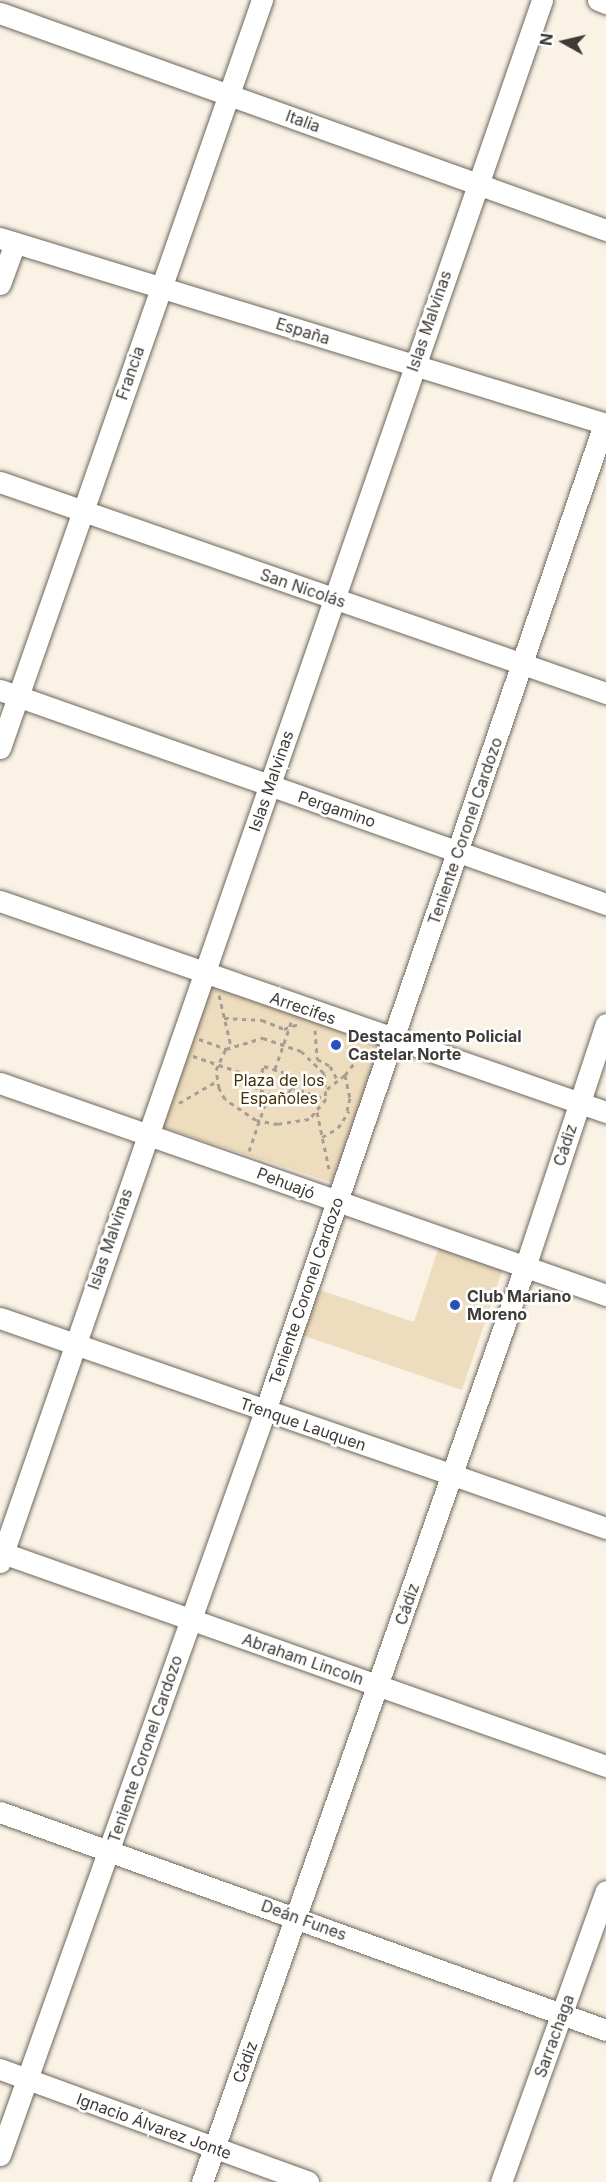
<!DOCTYPE html>
<meta charset="utf-8">
<style>
body{margin:0}
#map{position:relative;width:606px;height:2182px;overflow:hidden;background:#f9f2e5;font-family:Inter,sans-serif}
div>[style]{position:absolute}
[style*='--x']{left:calc(var(--x)*1px);top:calc(var(--y)*1px);width:calc(var(--w)*1px);rotate:calc(var(--a)*1deg)}
.green>*{inset:0;background:#eedcbe;transform-origin:0 0}
.path>*{height:3px;margin-top:-1.5px;transform-origin:0;background:repeating-linear-gradient(90deg,#a49e95 0 4.5px,transparent 0 9px)}
.roads{filter:drop-shadow(0 0 2px #6e675c) drop-shadow(0 0 2px #6e675c)}
.minor>*{height:21px;margin:-10.5px;padding:0 10.5px;transform-origin:10.5px;border-radius:10.5px;background:#fff}
.dots>*{width:16px;height:16px;translate:-50% -50%;box-sizing:border-box;border:3px solid #fff;border-radius:50%}
span{translate:-50% -50%;white-space:nowrap;text-align:center;line-height:1.15;-webkit-text-stroke:5px #fff;paint-order:stroke}
.street-label{font-size:16px;color:#3e3b36}
.poi-label{font-size:16px;color:#3e3b36;font-weight:700}
.left{translate:0 -50%;text-align:left}
.park-label{font-size:16px;color:#443005}
.north{position:absolute;left:534px;top:12px;width:60px;height:60px;-webkit-text-stroke:4px #fff;paint-order:stroke;rotate:278deg;font-size:16px;font-weight:700;line-height:24px;text-align:center;color:#3e3b36}
.north::after{content:'';display:block;margin:auto;width:21px;height:27px;background:#3e3b36;clip-path:polygon(50% 0,100% 100%,50% 72%,0 100%)}
</style>
<div id="map">
<div class="green">
<i style="left:207px;top:985px;width:188px;height:149px;rotate:18deg"></i>
<i style="clip-path:polygon(439px 1246px,503px 1268px,462px 1390px,299px 1334px,314px 1288px,414px 1322px)"></i>
</div>
<div class="path">
<i style="--x:219;--y:995;--w:52;--a:76.8"></i>
<i style="--x:224;--y:1018;--w:38;--a:3"></i>
<i style="--x:262;--y:1020;--w:24;--a:22"></i>
<i style="--x:284;--y:1029;--w:18;--a:-19"></i>
<i style="--x:315;--y:1030;--w:29;--a:86"></i>
<i style="--x:317;--y:1059;--w:15;--a:28"></i>
<i style="--x:330;--y:1066;--w:17;--a:62"></i>
<i style="--x:263;--y:1038;--w:40;--a:18.9"></i>
<i style="--x:301;--y:1051;--w:32;--a:44"></i>
<i style="--x:324;--y:1073;--w:26;--a:86"></i>
<i style="--x:326;--y:1099;--w:26;--a:130"></i>
<i style="--x:309;--y:1119;--w:31;--a:171"></i>
<i style="--x:278;--y:1124;--w:22;--a:-170"></i>
<i style="--x:256;--y:1120;--w:37;--a:-146"></i>
<i style="--x:225;--y:1099;--w:13;--a:-119"></i>
<i style="--x:219;--y:1088;--w:18;--a:-99"></i>
<i style="--x:216;--y:1070;--w:23;--a:-65"></i>
<i style="--x:226;--y:1049;--w:39;--a:-17"></i>
<i style="--x:199;--y:1039;--w:29;--a:20"></i>
<i style="--x:193;--y:1056;--w:71;--a:18.9"></i>
<i style="--x:264;--y:1066;--w:26;--a:18"></i>
<i style="--x:289;--y:1074;--w:25;--a:108"></i>
<i style="--x:281;--y:1098;--w:27;--a:-160"></i>
<i style="--x:256;--y:1089;--w:24;--a:-71"></i>
<i style="--x:275;--y:1069;--w:52;--a:-70.9"></i>
<i style="--x:345;--y:1075;--w:24;--a:78"></i>
<i style="--x:350;--y:1098;--w:13;--a:103"></i>
<i style="--x:291;--y:1087;--w:37;--a:19"></i>
<i style="--x:327;--y:1089;--w:23;--a:-38"></i>
<i style="--x:345;--y:1075;--w:36;--a:-52"></i>
<i style="--x:283;--y:1091;--w:6;--a:18"></i>
<i style="--x:289;--y:1093;--w:12;--a:-70"></i>
<i style="--x:293;--y:1082;--w:7;--a:-153"></i>
<i style="--x:179;--y:1103;--w:44;--a:-30.1"></i>
<i style="--x:317;--y:1112;--w:58;--a:78.1"></i>
<i style="--x:322;--y:1137;--w:18;--a:-29"></i>
<i style="--x:338;--y:1128;--w:20;--a:-57"></i>
<i style="--x:249;--y:1151;--w:61;--a:-71"></i>
</div>
<div class="roads">
<div class="minor">
<i style="--x:598;--y:0;--w:9;--a:21"></i>
<i style="--x:0;--y:13;--w:644;--a:19.7"></i>
<i style="--x:0;--y:238;--w:634;--a:17.06"></i>
<i style="--x:0;--y:284;--w:44;--a:-69.9"></i>
<i style="--x:0;--y:482;--w:642;--a:19.2"></i>
<i style="--x:0;--y:690;--w:643;--a:19.45"></i>
<i style="--x:0;--y:748;--w:793;--a:-70.7"></i>
<i style="--x:0;--y:901;--w:642;--a:19.2"></i>
<i style="--x:0;--y:1083;--w:642;--a:19.28"></i>
<i style="--x:0;--y:1318;--w:641;--a:19.11"></i>
<i style="--x:0;--y:1552;--w:643;--a:19.45"></i>
<i style="--x:0;--y:1562;--w:1653;--a:-70.86"></i>
<i style="--x:0;--y:1812;--w:644;--a:19.79"></i>
<i style="--x:0;--y:2069;--w:328;--a:20.1"></i>
<i style="--x:0;--y:2155;--w:790;--a:-70.39"></i>
<i style="--x:265;--y:1411;--w:1044;--a:-71.04"></i>
<i style="--x:202;--y:2182;--w:970;--a:-70.56"></i>
<i style="--x:525;--y:1267;--w:256;--a:-71.6"></i>
<i style="--x:501;--y:2182;--w:309;--a:-70.2"></i>
</div>
</div>
<div class="dots">
<i style="left:336px;top:1045px;background:#2950bf"></i>
<i style="left:455px;top:1305px;background:#2950bf"></i>
</div>
<div class="street-label">
<span style="left:303px;top:121px;rotate:20deg">Italia</span>
<span style="left:429px;top:321px;rotate:-71deg">Islas Malvinas</span>
<span style="left:303px;top:331px;rotate:17deg">España</span>
<span style="left:130px;top:373px;rotate:-71deg">Francia</span>
<span style="left:303px;top:588px;rotate:19deg">San Nicolás</span>
<span style="left:271px;top:781px;rotate:-71deg">Islas Malvinas</span>
<span style="left:337px;top:809px;rotate:19deg">Pergamino</span>
<span style="left:465px;top:831px;rotate:-71deg">Teniente Coronel Cardozo</span>
<span style="left:303px;top:1008px;rotate:19deg">Arrecifes</span>
<span style="left:565px;top:1145px;rotate:-72deg">Cádiz</span>
<span style="left:286px;top:1183px;rotate:21deg">Pehuajó</span>
<span style="left:110px;top:1239px;rotate:-71deg">Islas Malvinas</span>
<span style="left:306px;top:1291px;rotate:-71deg">Teniente Coronel Cardozo</span>
<span style="left:303px;top:1424px;rotate:19deg">Trenque Lauquen</span>
<span style="left:407px;top:1604px;rotate:-71deg">Cádiz</span>
<span style="left:303px;top:1659px;rotate:19deg">Abraham Lincoln</span>
<span style="left:145px;top:1749px;rotate:-71deg">Teniente Coronel Cardozo</span>
<span style="left:304px;top:1920px;rotate:20deg">Deán Funes</span>
<span style="left:554px;top:2036px;rotate:-70deg">Sarrachaga</span>
<span style="left:245px;top:2062px;rotate:-70deg">Cádiz</span>
<span style="left:154px;top:2126px;rotate:20deg">Ignacio Álvarez Jonte</span>
</div>
<div class="poi-label">
<span class="left" style="left:348px;top:1045px">Destacamento Policial<br>Castelar Norte</span>
<span class="left" style="left:467px;top:1305px">Club Mariano<br>Moreno</span>
</div>
<div class="park-label">
<span style="left:279px;top:1089px">Plaza de los<br>Españoles</span>
</div>
<div class="north">N</div>
</div>
